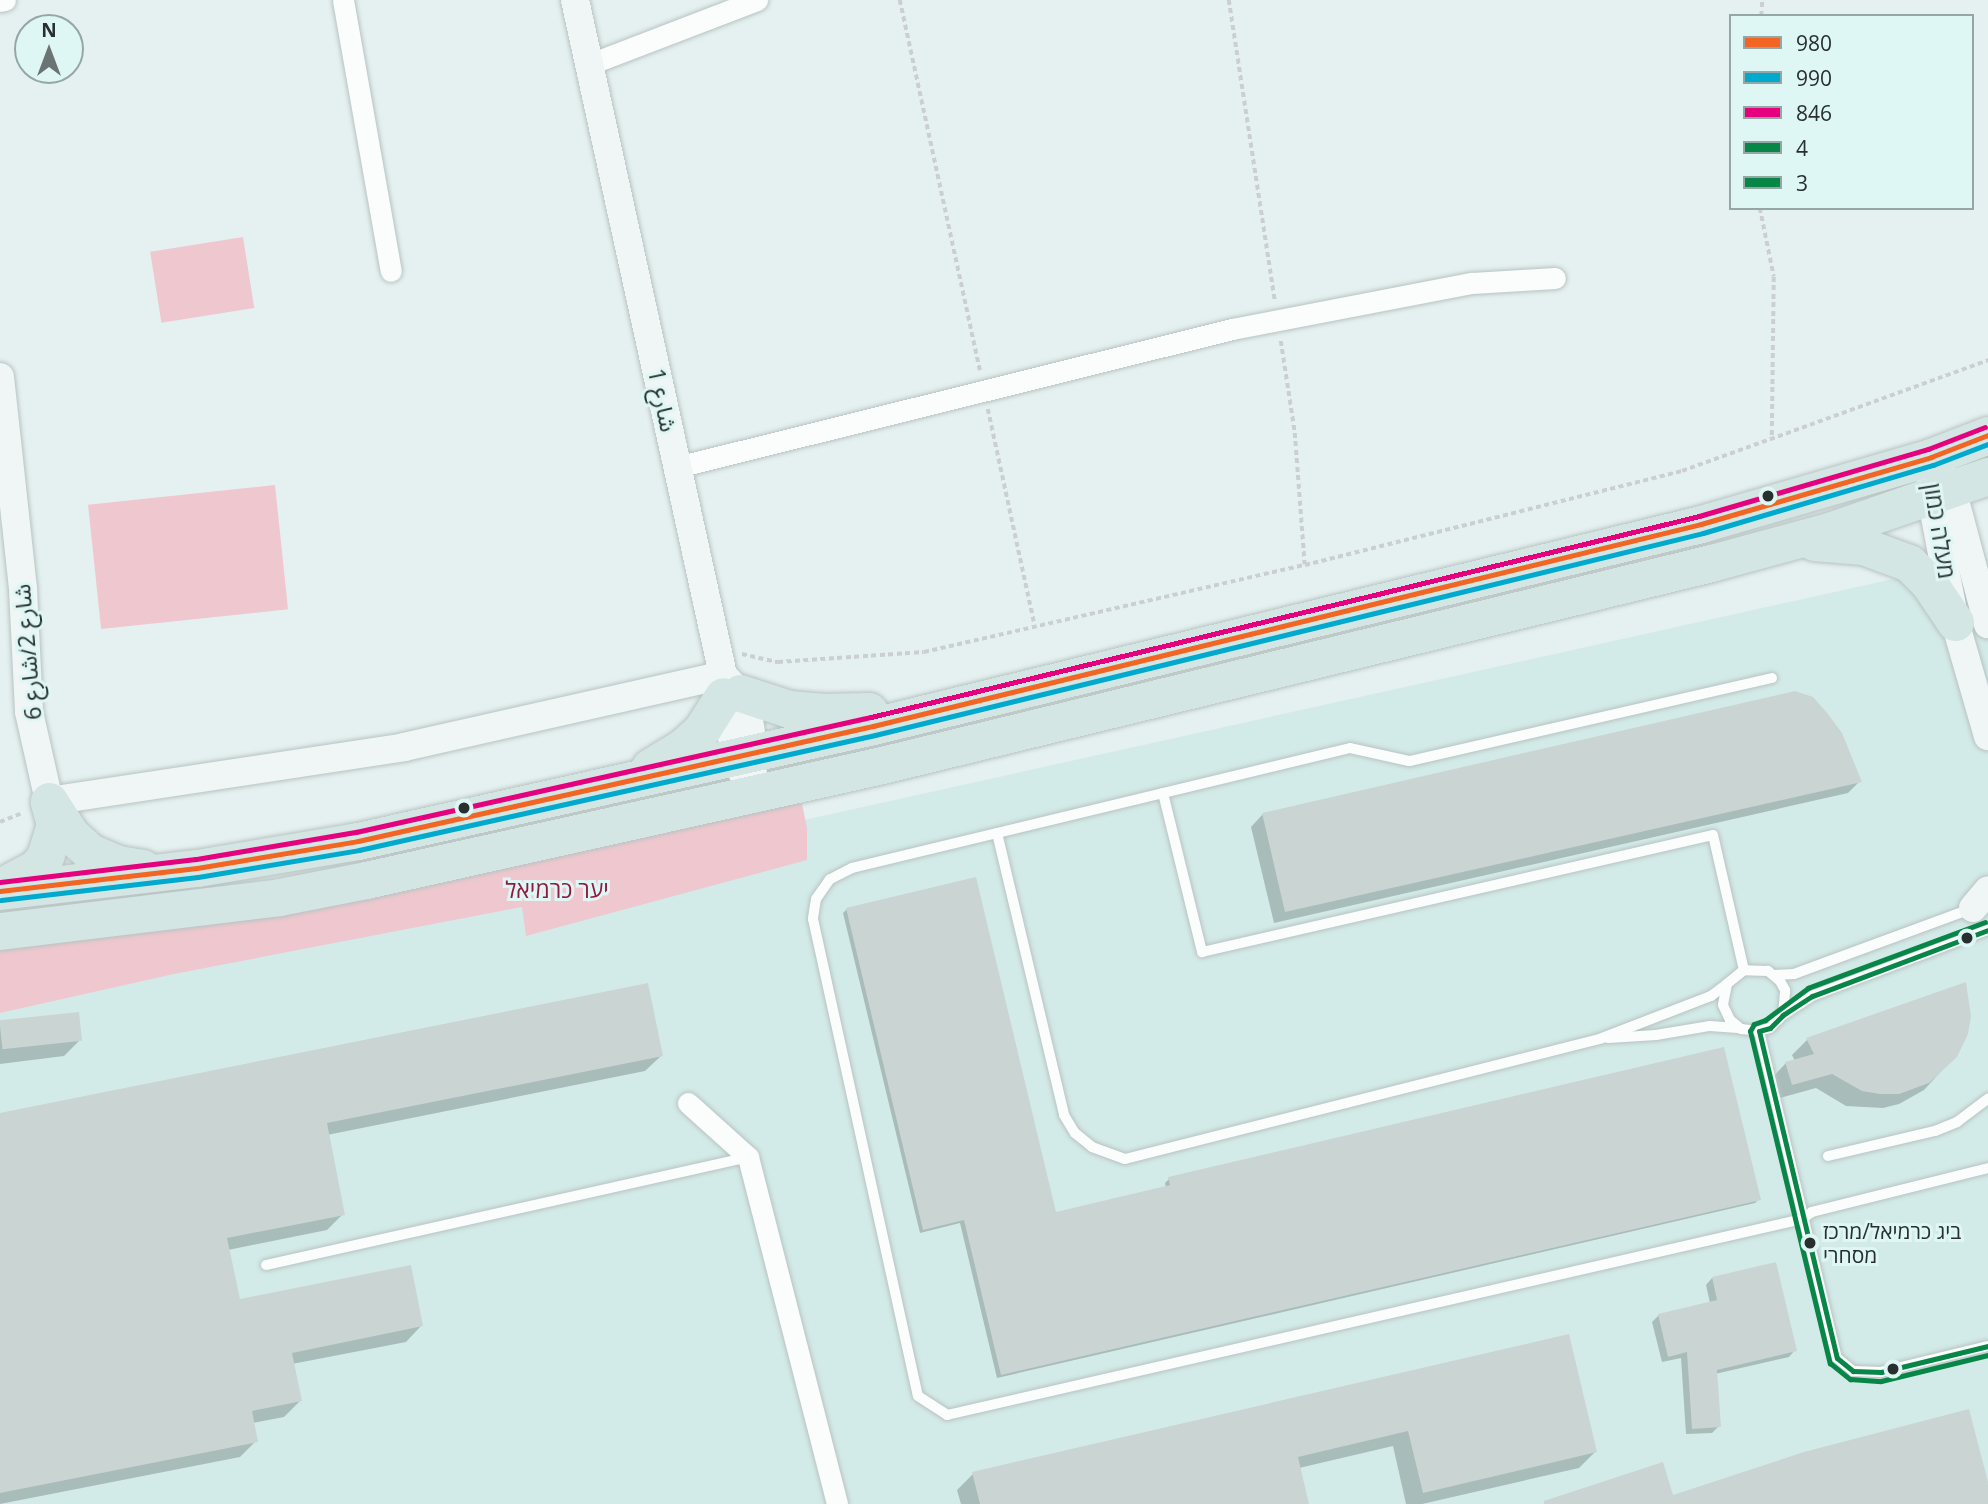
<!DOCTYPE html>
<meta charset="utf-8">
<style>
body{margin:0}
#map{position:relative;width:1988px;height:1504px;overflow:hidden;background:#e5f1f0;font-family:"Open Sans","Noto Sans Arabic","Noto Sans Hebrew",sans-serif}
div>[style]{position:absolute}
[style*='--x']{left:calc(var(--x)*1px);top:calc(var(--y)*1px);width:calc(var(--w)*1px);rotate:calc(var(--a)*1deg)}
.built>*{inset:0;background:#d3ebe8}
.green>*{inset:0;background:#efc8cf;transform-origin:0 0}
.shadow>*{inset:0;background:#0003}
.building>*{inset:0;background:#cad4d2;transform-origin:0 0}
.path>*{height:3.5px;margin-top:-1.75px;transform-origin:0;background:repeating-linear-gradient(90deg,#cbcfcf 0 5px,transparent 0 8.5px)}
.roads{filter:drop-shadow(0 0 2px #b8c3c1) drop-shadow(0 0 2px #b8c3c1)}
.lane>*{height:10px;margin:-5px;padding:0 5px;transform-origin:5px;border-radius:5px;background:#fbfdfd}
.street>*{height:21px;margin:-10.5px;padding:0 10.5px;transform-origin:10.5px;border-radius:10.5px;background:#fbfdfd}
.secondary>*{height:28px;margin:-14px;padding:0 14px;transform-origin:14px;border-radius:14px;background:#eff6f5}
.highway>*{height:37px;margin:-18.5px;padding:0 18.5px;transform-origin:18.5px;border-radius:18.5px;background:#d4e6e4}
.bus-1>*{height:5px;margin:-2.5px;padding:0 2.5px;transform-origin:2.5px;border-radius:2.5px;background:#f26522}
.bus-2>*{height:5px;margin:-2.5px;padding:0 2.5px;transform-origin:2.5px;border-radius:2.5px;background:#00a9ce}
.bus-3>*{height:5px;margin:-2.5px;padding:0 2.5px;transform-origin:2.5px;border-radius:2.5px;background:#e5007d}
.bus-4>*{height:5px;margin:-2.5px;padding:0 2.5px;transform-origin:2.5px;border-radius:2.5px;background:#088647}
.bus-5>*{height:5px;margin:-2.5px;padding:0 2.5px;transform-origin:2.5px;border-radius:2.5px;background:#088647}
.dots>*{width:19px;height:19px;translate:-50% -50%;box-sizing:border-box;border:4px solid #dff7f4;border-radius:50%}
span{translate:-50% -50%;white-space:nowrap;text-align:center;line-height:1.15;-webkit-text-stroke:6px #dff7f4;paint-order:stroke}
.bus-label{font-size:21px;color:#27302f}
.left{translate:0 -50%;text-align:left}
.street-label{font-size:23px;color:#27302f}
.park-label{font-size:23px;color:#921a40}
.legend{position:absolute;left:1729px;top:14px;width:245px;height:196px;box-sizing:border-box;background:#dff7f4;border:2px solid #95a7a5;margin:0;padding:9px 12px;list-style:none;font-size:21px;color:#27302f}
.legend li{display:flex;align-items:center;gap:14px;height:35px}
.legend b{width:35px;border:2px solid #95a7a5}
.north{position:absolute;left:14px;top:14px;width:70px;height:70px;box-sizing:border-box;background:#dff7f4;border:2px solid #95a7a5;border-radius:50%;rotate:0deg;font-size:19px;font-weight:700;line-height:28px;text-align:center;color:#27302f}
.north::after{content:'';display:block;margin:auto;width:24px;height:32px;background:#6a7473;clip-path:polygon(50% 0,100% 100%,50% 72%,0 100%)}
</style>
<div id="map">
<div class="built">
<i style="clip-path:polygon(1988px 558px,1988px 1504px,0 1504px,0 988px,126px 970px)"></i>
</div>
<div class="green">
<i style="left:243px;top:237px;width:72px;height:94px;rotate:81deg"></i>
<i style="left:275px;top:485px;width:125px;height:188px;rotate:84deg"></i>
<i style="clip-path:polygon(800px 794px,807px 828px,807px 860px,526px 936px,522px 907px,174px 974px,0 1013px,0 941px)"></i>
</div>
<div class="shadow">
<i style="clip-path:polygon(1795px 693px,1860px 781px,1848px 793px,1274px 923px,1251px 827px,1262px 815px)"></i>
<i style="clip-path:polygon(847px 909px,1055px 1214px,1166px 1188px,1165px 1183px,1169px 1179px,1759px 1199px,1755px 1203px,997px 1378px,960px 1223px,920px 1233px,843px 913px)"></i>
<i style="clip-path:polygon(0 1024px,80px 1040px,64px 1056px,0 1064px)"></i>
<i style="clip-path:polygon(1807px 1040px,1955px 1056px,1924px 1090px,1899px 1104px,1883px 1108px,1846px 1106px,1816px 1088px,1776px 1099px,1771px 1079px,1786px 1063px,1795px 1061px,1792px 1055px)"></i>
<i style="clip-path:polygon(661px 1056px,645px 1071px,327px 1135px,343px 1214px,327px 1230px,228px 1250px,238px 1301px,421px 1326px,406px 1342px,292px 1364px,300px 1401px,284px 1417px,252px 1423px,256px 1441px,240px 1457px,0 1504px,0 1115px)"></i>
<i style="clip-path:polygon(1712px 1278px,1795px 1350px,1789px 1357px,1715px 1374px,1719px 1426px,1712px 1433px,1686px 1434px,1681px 1358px,1662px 1362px,1652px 1322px,1659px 1315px,1710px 1303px,1706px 1285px)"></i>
<i style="clip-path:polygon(1568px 1336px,1595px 1452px,1579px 1468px,1422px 1504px,1406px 1504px,1393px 1446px,1299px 1468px,1307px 1504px,961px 1504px,957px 1490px,973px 1474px)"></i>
</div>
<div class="building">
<i style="clip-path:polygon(1795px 691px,1813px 697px,1828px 714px,1842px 733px,1862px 782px,1285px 912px,1262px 813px)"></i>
<i style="clip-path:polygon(976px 877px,1056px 1212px,1170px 1185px,1168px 1177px,1724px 1047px,1761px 1200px,1001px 1375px,964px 1220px,923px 1230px,846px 908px)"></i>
<i style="clip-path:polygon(1966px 982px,1971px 1016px,1968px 1034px,1957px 1057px,1929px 1083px,1899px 1094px,1880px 1094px,1862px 1091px,1832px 1074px,1792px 1085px,1785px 1062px,1814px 1054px,1806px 1038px)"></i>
<i style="clip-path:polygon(648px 983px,663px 1056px,327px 1123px,345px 1215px,227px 1238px,240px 1299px,411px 1265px,423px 1326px,292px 1353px,302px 1401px,252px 1411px,258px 1442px,0 1493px,0 1113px)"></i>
<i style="left:79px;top:1012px;width:29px;height:80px;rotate:84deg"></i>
<i style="clip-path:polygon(1776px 1262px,1797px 1351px,1717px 1370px,1721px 1427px,1692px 1429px,1687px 1352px,1668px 1357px,1658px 1314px,1717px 1300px,1712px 1277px)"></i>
<i style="clip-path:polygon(1569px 1334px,1597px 1452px,1423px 1493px,1408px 1431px,1298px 1457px,1309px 1504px,980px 1504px,972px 1472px)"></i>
<i style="clip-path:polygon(1969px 1409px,1988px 1482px,1988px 1504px,1544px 1504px,1544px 1501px,1663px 1462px,1673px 1495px,1804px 1452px)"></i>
</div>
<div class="path">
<i style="--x:900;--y:0;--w:379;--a:77.8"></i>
<i style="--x:1229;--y:0;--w:303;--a:81.3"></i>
<i style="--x:1761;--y:16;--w:16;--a:-86"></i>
<i style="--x:1760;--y:208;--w:70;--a:78.5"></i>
<i style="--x:1774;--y:277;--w:162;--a:90.7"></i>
<i style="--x:1281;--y:341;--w:93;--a:81.3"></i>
<i style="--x:1295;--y:433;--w:132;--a:85.7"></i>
<i style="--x:988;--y:409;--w:222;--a:77.8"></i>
<i style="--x:742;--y:654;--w:37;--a:13"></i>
<i style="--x:778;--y:662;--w:146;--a:-3.9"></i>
<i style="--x:924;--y:652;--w:391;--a:-12.9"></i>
<i style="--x:1305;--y:565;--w:389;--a:-14"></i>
<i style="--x:1682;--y:471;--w:326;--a:-19.9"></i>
<i style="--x:0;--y:822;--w:24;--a:-22"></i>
</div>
<div class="roads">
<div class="lane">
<i style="--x:1772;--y:678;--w:372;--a:167.1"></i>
<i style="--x:1409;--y:761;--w:60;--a:-167.6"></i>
<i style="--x:1350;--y:748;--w:512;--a:166.45"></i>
<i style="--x:852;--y:868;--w:25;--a:153"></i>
<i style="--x:830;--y:879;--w:24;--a:125"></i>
<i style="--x:816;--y:899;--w:20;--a:99"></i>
<i style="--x:813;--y:919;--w:488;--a:77.6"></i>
<i style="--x:918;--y:1396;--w:35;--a:33"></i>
<i style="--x:947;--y:1415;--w:877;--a:-12.91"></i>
<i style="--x:1802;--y:1219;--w:12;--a:-35"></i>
<i style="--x:1812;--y:1212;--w:181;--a:-14"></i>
<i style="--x:1163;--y:793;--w:164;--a:76.2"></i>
<i style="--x:1202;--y:952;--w:524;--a:-12.9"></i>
<i style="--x:1713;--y:835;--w:139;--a:77.1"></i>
<i style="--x:997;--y:833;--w:290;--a:76.6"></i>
<i style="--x:1064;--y:1115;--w:21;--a:59"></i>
<i style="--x:1075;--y:1133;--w:22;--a:39"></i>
<i style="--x:1092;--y:1147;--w:35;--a:20"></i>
<i style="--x:1125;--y:1159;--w:492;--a:-14.2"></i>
<i style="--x:1602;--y:1038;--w:117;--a:-21.1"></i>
<i style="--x:1711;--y:996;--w:20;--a:-37"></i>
<i style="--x:1774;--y:975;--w:20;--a:-3"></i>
<i style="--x:1794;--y:974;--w:191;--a:-20.2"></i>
<i style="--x:1783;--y:1015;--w:25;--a:-85"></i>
<i style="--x:1785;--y:990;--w:10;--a:-119"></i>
<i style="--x:1780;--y:981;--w:16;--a:-140"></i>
<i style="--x:1768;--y:971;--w:24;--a:-178"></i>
<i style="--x:1744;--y:970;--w:22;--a:141"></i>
<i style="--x:1727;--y:984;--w:21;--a:101"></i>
<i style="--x:1723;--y:1005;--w:17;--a:65"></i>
<i style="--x:1730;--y:1020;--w:14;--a:39"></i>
<i style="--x:1741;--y:1029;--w:18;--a:6"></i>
<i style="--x:1759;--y:1031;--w:11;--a:-15"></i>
<i style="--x:1770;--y:1028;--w:18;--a:-45"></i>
<i style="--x:1783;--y:1015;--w:35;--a:-33"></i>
<i style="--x:1812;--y:996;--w:188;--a:-20.6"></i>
<i style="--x:1759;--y:1031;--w:336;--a:76.6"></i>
<i style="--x:1837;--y:1358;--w:21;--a:39"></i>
<i style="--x:1853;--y:1371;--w:28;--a:2"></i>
<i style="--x:1881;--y:1372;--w:110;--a:-13.7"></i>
<i style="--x:1608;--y:1038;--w:48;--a:-3.6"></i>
<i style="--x:1656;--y:1035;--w:55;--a:-9.5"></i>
<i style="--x:1710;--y:1026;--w:28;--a:4"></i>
<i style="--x:1828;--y:1156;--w:110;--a:-13.2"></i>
<i style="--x:1935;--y:1131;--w:24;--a:-22"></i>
<i style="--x:1957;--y:1122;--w:39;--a:-37"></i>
<i style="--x:266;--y:1265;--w:494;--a:-12.6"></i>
</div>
<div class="street">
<i style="--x:343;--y:0;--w:275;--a:80"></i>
<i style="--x:0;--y:1;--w:5;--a:-11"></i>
<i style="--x:590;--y:64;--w:179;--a:-21"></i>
<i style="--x:677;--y:467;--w:572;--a:-13.96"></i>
<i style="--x:1232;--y:329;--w:244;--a:-10.9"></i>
<i style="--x:1472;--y:283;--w:83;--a:-3.4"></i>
<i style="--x:688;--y:1103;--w:81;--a:42"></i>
<i style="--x:748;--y:1157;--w:358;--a:75.6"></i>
</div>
<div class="secondary">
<i style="--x:575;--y:0;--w:691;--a:77.63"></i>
<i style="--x:723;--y:675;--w:25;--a:47"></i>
<i style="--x:740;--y:693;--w:28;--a:72"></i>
<i style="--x:749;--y:720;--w:33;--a:81"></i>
<i style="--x:754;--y:753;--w:42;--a:94.1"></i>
<i style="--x:0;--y:377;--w:213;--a:83.8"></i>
<i style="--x:23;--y:589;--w:123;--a:87.2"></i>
<i style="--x:29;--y:712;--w:91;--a:77.3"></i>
<i style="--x:49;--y:801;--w:359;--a:-8.6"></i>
<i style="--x:404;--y:747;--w:327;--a:-12.7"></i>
<i style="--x:1941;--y:473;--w:19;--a:55"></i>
<i style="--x:1952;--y:489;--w:140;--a:75.1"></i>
<i style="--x:1931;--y:476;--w:20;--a:90"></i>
<i style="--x:1931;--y:496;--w:128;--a:79.2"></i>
<i style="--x:1955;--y:622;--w:119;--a:73.9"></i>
<i style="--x:723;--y:685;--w:33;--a:85"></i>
<i style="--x:726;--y:718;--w:59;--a:73.4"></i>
<i style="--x:1973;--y:908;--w:23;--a:-50"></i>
</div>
<div class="highway">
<i style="--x:1814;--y:542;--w:49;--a:4.7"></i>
<i style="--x:1863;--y:546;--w:49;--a:20.3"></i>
<i style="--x:1909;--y:563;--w:28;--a:45"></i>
<i style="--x:1929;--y:583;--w:47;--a:56.3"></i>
<i style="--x:740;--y:693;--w:52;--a:18.1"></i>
<i style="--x:789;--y:709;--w:32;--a:5"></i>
<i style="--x:821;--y:712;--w:48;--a:-1.2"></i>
<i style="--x:650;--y:767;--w:39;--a:-31"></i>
<i style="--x:683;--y:747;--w:24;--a:-42"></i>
<i style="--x:701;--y:731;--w:41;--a:-57.8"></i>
<i style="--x:49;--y:801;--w:40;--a:57.1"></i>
<i style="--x:71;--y:835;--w:25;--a:42"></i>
<i style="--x:90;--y:852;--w:30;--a:23"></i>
<i style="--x:118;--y:864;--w:25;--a:9"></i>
<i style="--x:2;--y:886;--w:38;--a:-28"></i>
<i style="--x:36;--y:868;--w:14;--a:-51"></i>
<i style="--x:45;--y:857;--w:34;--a:-73"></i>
<i style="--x:55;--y:825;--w:24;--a:-105"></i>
<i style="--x:0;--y:891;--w:198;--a:-6.7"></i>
<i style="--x:197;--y:868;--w:163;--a:-9.5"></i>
<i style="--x:358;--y:841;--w:528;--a:-12.59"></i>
<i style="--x:873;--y:726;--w:852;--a:-13.71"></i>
<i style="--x:1701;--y:524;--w:240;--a:-16.2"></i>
<i style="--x:1931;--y:457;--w:61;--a:-21.1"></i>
<i style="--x:0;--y:931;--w:281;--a:-6.9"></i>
<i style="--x:279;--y:897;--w:89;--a:-11.1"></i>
<i style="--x:366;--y:880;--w:529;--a:-12.56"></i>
<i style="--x:882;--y:765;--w:853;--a:-13.69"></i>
<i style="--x:1711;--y:563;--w:122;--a:-15.2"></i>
<i style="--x:1829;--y:531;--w:168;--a:-19.1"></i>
</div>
</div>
<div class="bus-1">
<i style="--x:0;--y:891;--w:198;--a:-6.7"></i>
<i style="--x:197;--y:868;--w:163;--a:-9.5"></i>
<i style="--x:358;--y:841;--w:528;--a:-12.59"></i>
<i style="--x:873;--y:726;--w:852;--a:-13.71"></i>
<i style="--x:1701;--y:524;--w:240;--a:-16.2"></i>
<i style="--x:1931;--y:457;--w:61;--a:-21.1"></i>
</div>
<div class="bus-2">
<i style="--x:1;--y:900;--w:198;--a:-6.7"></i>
<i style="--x:198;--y:877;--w:163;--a:-9.5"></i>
<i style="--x:359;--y:850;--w:529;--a:-12.56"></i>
<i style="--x:875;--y:735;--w:852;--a:-13.71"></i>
<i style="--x:1703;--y:533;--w:240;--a:-16.5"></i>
<i style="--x:1933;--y:465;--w:59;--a:-20.9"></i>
</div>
<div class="bus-3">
<i style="--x:0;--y:882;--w:197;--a:-6.7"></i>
<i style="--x:196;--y:859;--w:162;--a:-9.6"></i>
<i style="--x:356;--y:832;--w:528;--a:-12.59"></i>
<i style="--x:871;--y:717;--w:852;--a:-13.64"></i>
<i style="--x:1699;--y:516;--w:239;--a:-16.3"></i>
<i style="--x:1928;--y:449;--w:61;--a:-21.1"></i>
</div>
<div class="bus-4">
<i style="--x:1988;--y:930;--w:188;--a:159.4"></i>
<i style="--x:1812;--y:996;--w:35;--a:147"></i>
<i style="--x:1783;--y:1015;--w:18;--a:135"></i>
<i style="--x:1770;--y:1028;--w:11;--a:165"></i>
<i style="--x:1759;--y:1031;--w:336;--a:76.6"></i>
<i style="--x:1837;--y:1358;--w:21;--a:39"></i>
<i style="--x:1853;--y:1371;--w:28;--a:2"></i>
<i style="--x:1881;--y:1372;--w:110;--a:-13.7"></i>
</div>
<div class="bus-5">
<i style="--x:1985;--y:922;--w:189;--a:159.6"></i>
<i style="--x:1808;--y:988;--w:54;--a:143.3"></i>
<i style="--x:1765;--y:1020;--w:12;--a:160"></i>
<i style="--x:1754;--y:1024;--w:8;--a:120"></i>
<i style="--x:1750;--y:1031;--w:342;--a:76.5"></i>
<i style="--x:1830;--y:1363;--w:26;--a:39"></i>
<i style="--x:1850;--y:1379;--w:31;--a:4"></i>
<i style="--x:1881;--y:1381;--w:110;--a:-13.7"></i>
</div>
<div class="dots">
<i style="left:1768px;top:496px;background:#27302f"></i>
<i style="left:464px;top:808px;background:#27302f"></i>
<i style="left:1967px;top:938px;background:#27302f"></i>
<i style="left:1810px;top:1243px;background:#27302f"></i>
<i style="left:1893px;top:1369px;background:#27302f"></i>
</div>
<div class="bus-label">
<span class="left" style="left:1823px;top:1243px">ביג כרמיאל/מרכז<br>מסחרי</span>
</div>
<div class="street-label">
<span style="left:663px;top:400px;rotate:78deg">شارع 1</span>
<span style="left:1940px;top:531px;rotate:81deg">מעלה כמון</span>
<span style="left:27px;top:652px;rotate:-95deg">شارع 2/شارع 6</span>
</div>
<div class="park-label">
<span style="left:557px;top:889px">יער כרמיאל</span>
</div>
<ul class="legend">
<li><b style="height:9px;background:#f26522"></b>980</li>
<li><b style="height:9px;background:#00a9ce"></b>990</li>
<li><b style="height:9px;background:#e5007d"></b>846</li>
<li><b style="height:9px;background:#088647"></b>4</li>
<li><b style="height:9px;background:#088647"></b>3</li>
</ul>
<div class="north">N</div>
</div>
